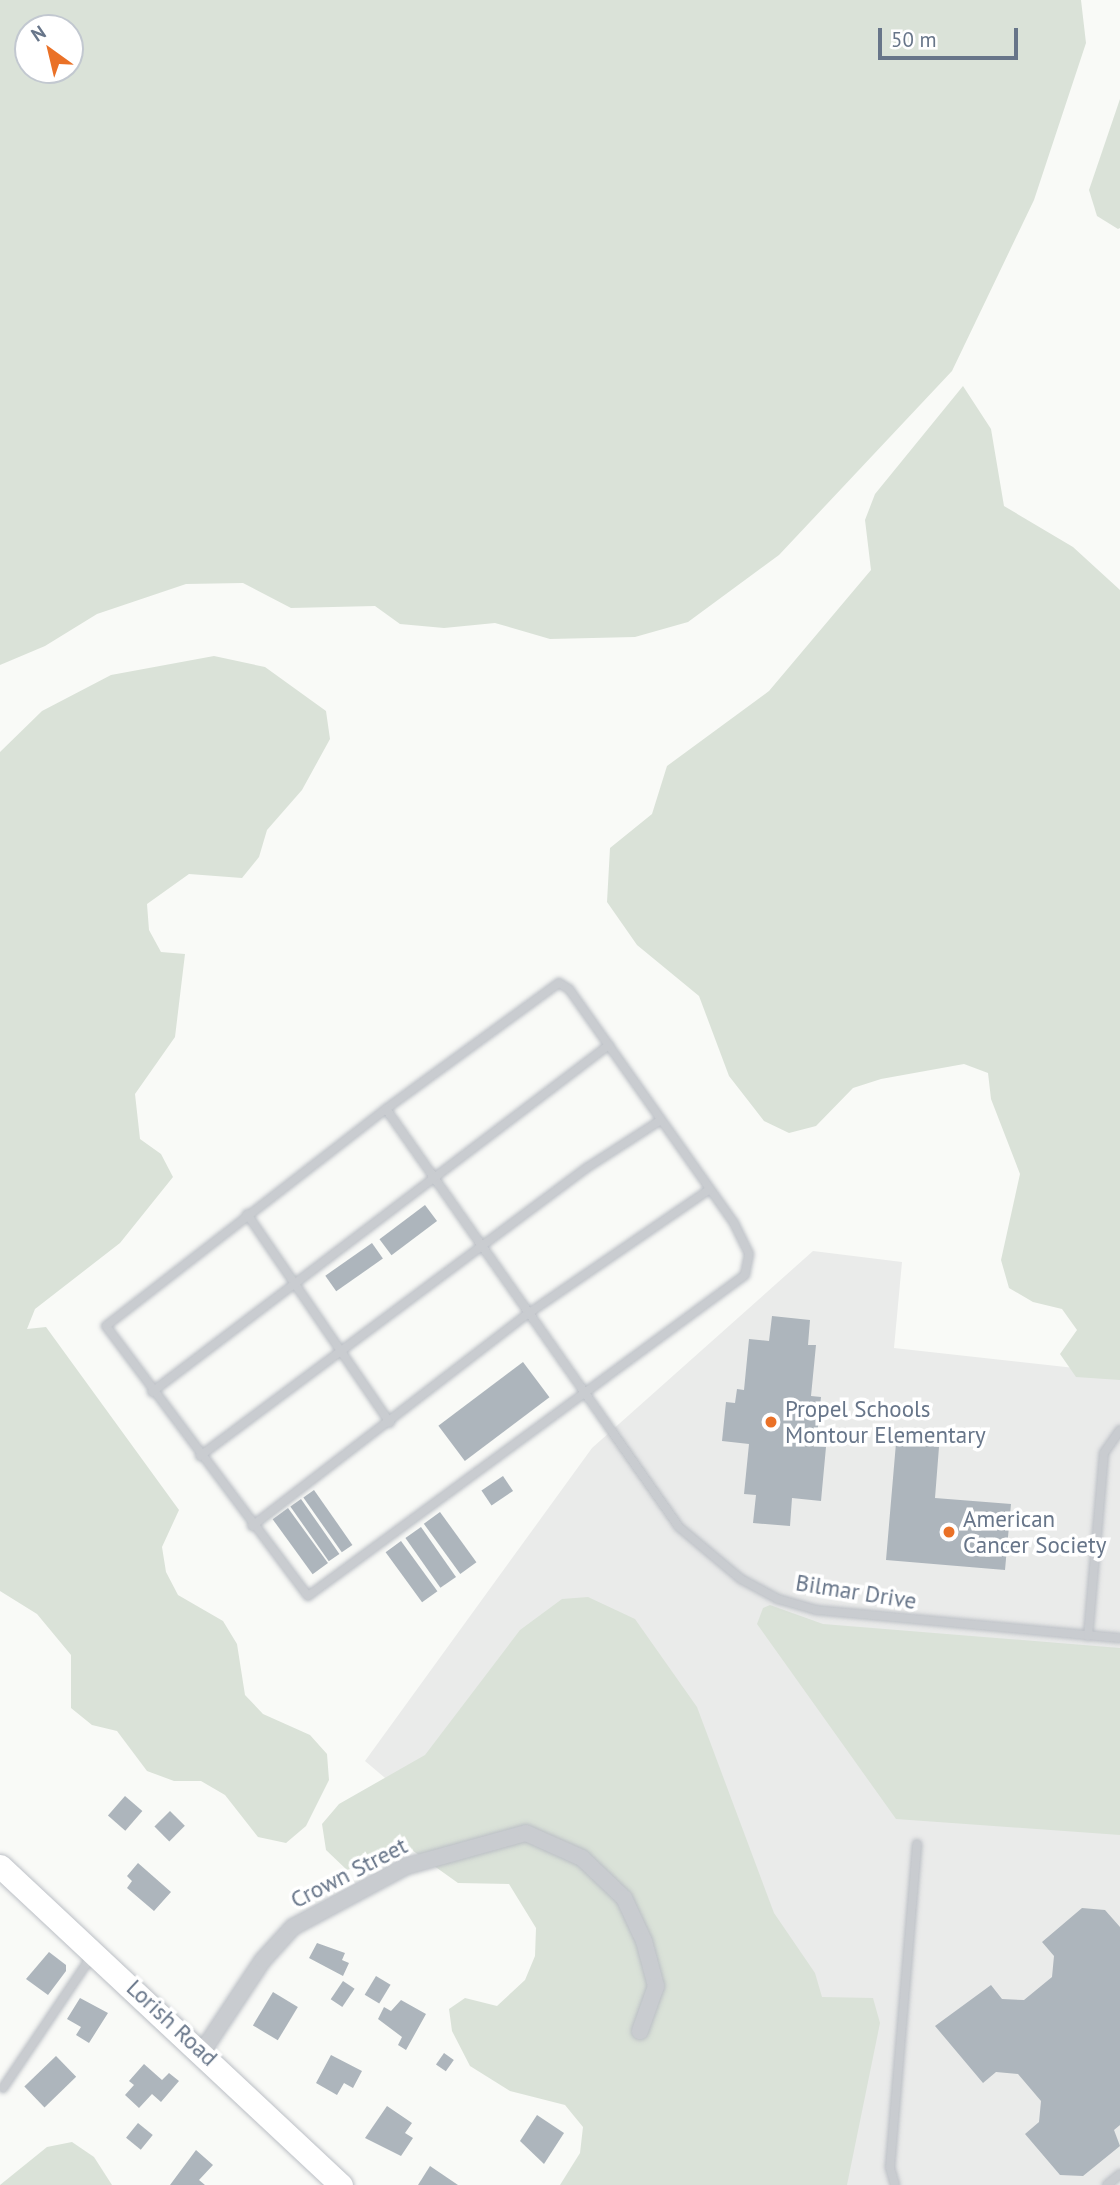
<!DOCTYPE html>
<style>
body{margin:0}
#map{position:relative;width:1120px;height:2185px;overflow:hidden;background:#f9faf7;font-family:"PT Sans",sans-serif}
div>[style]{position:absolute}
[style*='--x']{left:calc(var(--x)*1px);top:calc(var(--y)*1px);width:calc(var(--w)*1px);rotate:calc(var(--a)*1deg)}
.built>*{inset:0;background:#eaebea}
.green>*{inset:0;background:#dae2d8}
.building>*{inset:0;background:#adb5bc;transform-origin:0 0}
.roads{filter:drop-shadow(0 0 2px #bbbfc5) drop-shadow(0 0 2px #bbbfc5)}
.lane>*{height:8px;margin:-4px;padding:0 4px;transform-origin:4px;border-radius:4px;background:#c9ccd0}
.street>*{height:16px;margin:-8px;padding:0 8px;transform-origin:8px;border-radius:8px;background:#c9ccd0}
.secondary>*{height:23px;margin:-11.5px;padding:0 11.5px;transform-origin:11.5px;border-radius:11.5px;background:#fff}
.dots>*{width:19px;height:19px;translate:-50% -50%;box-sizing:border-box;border:4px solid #fff;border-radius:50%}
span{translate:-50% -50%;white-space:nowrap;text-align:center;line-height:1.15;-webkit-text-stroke:7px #fff;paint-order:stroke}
.poi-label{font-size:23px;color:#677589}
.left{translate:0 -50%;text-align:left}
.street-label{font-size:23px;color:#677589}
.north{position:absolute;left:14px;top:14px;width:70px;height:70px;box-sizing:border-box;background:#fff;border:2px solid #c2c8d0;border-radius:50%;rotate:326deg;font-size:19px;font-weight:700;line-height:28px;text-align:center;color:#677589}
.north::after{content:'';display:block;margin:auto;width:24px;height:32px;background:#ea7127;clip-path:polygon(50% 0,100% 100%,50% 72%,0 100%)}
.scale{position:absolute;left:878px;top:28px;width:140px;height:32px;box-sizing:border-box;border:4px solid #677589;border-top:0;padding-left:9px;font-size:21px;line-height:24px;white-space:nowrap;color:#677589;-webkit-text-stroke:5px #fff;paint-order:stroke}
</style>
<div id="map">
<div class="built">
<i style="clip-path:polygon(813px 1251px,902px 1262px,894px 1348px,1120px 1373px,1120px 2185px,843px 2185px,846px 2168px,365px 1761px,592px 1448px)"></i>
</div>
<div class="green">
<i style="clip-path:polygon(evenodd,0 0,1081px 0,1086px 43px,1034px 200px,952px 371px,779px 555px,688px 622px,635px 637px,550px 639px,495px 623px,444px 628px,400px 624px,375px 606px,291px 608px,243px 583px,186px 584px,97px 614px,45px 646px,0 665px,0 0,28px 28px,70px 28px,70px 70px,28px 70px,28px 28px)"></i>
<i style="clip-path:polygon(1120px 99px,1120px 228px,1118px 229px,1097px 216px,1089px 190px)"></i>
<i style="clip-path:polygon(963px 386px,991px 429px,1004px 506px,1073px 547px,1120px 590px,1120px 1380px,1076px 1377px,1060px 1354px,1077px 1330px,1062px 1309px,1033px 1302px,1009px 1288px,1001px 1260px,1020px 1174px,991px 1099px,988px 1073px,964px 1064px,881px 1079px,853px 1088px,816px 1126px,789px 1133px,764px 1121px,729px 1076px,699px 996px,637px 945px,607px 902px,610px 848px,652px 814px,667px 766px,769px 691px,871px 570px,865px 520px,875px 494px)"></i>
<i style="clip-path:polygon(214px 656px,265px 667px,326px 711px,330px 739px,302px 790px,267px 830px,259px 857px,242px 878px,189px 874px,147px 904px,149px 930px,161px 952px,185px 954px,175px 1037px,135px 1094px,140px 1139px,161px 1154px,173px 1177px,120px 1243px,35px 1309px,27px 1329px,46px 1327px,179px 1510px,162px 1547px,166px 1572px,178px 1595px,223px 1621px,237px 1644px,245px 1695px,263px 1714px,310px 1735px,327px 1754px,329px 1780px,306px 1826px,286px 1843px,258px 1837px,225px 1795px,201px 1781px,174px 1781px,147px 1771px,117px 1731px,92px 1725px,71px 1708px,71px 1655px,37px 1614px,0 1591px,0 752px,42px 711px,111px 675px)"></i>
<i style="clip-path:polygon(588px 1597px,635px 1619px,697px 1707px,774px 1913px,815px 1973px,822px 1997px,873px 1998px,880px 2023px,847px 2185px,560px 2185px,580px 2153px,583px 2127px,565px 2105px,510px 2091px,470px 2066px,452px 2031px,449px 2009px,465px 1998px,497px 2006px,525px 1980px,535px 1956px,536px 1928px,509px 1884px,458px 1883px,409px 1848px,347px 1870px,326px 1850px,322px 1824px,339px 1804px,425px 1755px,520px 1630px,562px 1599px)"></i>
<i style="clip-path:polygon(770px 1605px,823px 1624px,1120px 1648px,1120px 1835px,896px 1819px,757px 1624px,763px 1608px)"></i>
<i style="clip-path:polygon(72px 2142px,94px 2157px,112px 2185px,0 2185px,47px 2147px)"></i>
</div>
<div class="building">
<i style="left:425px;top:1205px;width:20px;height:57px;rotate:53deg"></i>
<i style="left:372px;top:1243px;width:19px;height:57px;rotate:55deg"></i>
<i style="clip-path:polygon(772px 1316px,810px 1320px,808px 1345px,816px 1345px,811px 1396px,821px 1397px,816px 1446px,826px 1447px,821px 1501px,792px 1498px,790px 1526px,753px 1523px,756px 1495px,744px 1494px,749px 1444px,722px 1441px,726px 1402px,735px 1403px,737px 1389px,744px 1390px,749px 1339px,769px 1341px)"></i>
<i style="left:523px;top:1362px;width:44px;height:106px;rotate:53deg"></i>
<i style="clip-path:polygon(896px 1443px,939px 1447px,935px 1498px,1011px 1504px,1005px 1570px,886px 1560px)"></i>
<i style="left:503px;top:1476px;width:18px;height:26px;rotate:56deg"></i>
<i style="left:314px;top:1490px;width:67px;height:13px;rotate:55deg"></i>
<i style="left:301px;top:1499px;width:67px;height:13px;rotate:55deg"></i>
<i style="left:288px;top:1508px;width:68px;height:19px;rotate:54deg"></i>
<i style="left:440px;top:1512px;width:62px;height:20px;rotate:54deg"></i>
<i style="left:421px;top:1527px;width:61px;height:19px;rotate:55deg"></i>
<i style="left:401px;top:1541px;width:62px;height:19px;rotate:54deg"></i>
<i style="left:125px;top:1796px;width:23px;height:26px;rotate:41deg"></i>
<i style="left:170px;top:1811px;width:21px;height:22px;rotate:45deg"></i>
<i style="clip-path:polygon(138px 1863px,171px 1892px,154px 1911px,127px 1888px,132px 1881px,127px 1876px)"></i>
<i style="clip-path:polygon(1082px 1908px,1105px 1910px,1120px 1927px,1120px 2125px,1114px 2130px,1120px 2146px,1083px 2176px,1060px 2175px,1025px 2134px,1039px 2122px,1041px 2101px,1018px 2074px,996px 2072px,983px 2083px,935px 2026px,991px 1985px,1002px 1999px,1024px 2000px,1052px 1977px,1054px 1956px,1042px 1942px)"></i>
<i style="clip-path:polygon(317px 1943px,345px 1953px,342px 1960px,349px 1963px,343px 1976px,309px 1958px)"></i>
<i style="clip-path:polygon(49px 1952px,66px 1965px,66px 1971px,48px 1995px,26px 1979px)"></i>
<i style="left:376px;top:1976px;width:17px;height:22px;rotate:31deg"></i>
<i style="left:343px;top:1981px;width:14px;height:22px;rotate:34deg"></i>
<i style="left:273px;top:1992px;width:29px;height:39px;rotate:31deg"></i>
<i style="clip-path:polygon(80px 1998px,108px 2013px,89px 2043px,76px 2035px,81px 2027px,67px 2019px)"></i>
<i style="clip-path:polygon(401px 2000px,426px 2014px,406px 2050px,398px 2045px,402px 2037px,378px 2019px,384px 2007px,391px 2011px)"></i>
<i style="left:444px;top:2053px;width:12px;height:14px;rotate:35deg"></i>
<i style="clip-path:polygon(331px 2055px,362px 2071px,353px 2088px,344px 2083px,337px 2095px,316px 2083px)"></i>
<i style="left:56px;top:2056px;width:29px;height:44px;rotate:46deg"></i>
<i style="clip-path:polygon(144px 2064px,162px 2080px,169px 2073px,179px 2081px,161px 2102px,152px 2094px,139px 2108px,125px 2095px,134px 2085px,129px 2081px)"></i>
<i style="clip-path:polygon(387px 2106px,412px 2123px,405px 2133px,413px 2138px,401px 2156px,365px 2138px)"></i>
<i style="clip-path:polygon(537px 2115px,564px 2133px,544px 2164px,520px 2141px)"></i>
<i style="left:138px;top:2123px;width:19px;height:19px;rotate:39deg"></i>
<i style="clip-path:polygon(196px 2150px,213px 2165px,199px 2180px,205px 2185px,170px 2185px)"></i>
<i style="clip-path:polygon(430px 2166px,458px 2185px,418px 2185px)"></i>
</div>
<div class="roads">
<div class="lane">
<i style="--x:559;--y:983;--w:12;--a:31"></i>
<i style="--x:569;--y:989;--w:286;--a:54.8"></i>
<i style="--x:734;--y:1223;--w:34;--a:64"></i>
<i style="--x:749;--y:1254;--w:21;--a:101"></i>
<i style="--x:745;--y:1275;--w:542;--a:143.7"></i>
<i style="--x:308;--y:1596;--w:337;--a:-126.8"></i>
<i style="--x:106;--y:1326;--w:354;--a:-37.8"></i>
<i style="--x:386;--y:1109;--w:214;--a:-36.1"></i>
<i style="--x:386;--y:1109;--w:510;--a:54.97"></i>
<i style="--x:679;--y:1527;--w:81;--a:40"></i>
<i style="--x:741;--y:1579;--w:42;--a:28.4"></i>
<i style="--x:778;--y:1599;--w:40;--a:16"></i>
<i style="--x:816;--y:1610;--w:305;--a:5.3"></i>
<i style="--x:247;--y:1214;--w:253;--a:55.6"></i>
<i style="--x:152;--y:1392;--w:574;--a:-37.21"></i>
<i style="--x:200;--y:1456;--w:484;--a:-36.7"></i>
<i style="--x:588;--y:1167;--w:87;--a:-32.8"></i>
<i style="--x:252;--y:1526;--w:349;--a:-37.6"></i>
<i style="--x:529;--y:1313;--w:219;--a:-34.4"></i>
<i style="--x:1088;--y:1636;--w:184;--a:-85"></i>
<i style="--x:1104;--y:1453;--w:28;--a:-55"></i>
<i style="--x:3;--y:2088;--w:161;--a:-56.1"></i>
<i style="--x:895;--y:2185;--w:19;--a:-106"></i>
<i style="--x:890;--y:2167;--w:324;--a:-85.2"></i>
<i style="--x:1107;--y:2185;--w:17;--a:-40"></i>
</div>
<div class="street">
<i style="--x:202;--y:2052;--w:110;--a:-56.5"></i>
<i style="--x:263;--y:1960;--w:45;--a:-47.7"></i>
<i style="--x:293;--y:1927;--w:129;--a:-28.2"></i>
<i style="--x:407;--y:1866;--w:123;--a:-15.5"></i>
<i style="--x:526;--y:1833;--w:61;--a:24.1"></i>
<i style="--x:582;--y:1858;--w:58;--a:43.6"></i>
<i style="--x:624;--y:1898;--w:47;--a:65.1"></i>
<i style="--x:644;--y:1941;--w:47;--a:75.1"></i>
<i style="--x:656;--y:1986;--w:48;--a:109.6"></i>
</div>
<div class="secondary">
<i style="--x:0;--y:1866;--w:467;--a:43.1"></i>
</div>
</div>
<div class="dots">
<i style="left:771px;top:1422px;background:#ea7127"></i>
<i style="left:949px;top:1532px;background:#ea7127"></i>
</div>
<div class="poi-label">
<span class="left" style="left:785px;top:1422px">Propel Schools<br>Montour Elementary</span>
<span class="left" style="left:963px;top:1532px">American<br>Cancer Society</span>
</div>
<div class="street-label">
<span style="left:856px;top:1592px;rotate:9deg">Bilmar Drive</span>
<span style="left:349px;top:1873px;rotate:-27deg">Crown Street</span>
<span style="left:172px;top:2023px;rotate:43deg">Lorish Road</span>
</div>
<div class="north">N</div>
<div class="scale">50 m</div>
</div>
